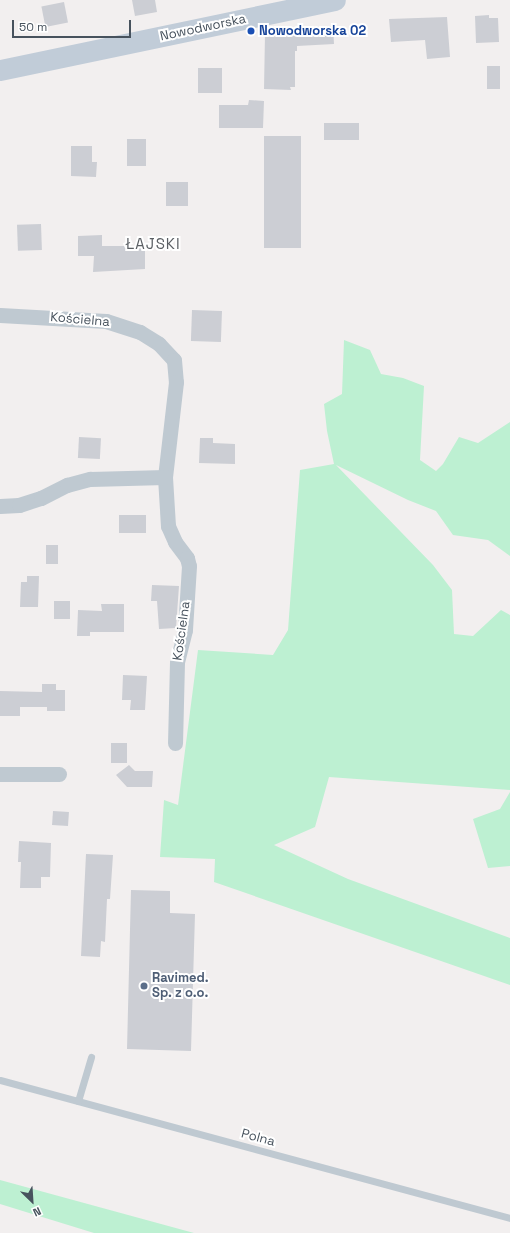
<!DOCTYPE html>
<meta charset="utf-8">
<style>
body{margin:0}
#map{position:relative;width:510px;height:1233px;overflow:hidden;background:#f2efef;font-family:"Space Grotesk",sans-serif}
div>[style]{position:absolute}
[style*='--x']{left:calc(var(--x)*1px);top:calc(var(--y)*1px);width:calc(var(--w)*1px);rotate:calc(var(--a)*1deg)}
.green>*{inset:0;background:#bdf0d2}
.building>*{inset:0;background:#ccced4;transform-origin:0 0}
.lane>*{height:7px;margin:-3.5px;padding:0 3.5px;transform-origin:3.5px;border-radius:3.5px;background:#bfc9d1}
.street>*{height:15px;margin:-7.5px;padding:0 7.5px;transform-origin:7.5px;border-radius:7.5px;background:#bfc9d1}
.secondary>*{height:21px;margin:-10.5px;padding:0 10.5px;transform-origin:10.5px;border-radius:10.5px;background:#c1ccd8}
.dots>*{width:11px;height:11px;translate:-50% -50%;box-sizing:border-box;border:2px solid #fff;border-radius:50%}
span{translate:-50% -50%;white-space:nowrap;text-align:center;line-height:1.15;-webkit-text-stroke:4px #fff;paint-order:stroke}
.street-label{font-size:13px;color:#47525d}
.transit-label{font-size:13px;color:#164399;font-weight:700}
.left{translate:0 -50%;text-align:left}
.service-label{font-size:13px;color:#4e5e75;font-weight:700}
.quarter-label{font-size:15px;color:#5b5f64;letter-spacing:1px}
.north{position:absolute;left:12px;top:1181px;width:40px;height:40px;-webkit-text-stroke:3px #fff;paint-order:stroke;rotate:155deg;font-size:11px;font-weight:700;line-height:16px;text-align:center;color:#47525d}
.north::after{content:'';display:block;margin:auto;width:14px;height:18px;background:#47525d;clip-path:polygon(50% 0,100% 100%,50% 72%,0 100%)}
.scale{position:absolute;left:12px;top:20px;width:119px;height:18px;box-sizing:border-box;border:2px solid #47525d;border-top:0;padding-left:5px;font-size:12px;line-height:14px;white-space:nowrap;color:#47525d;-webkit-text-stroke:3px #fff;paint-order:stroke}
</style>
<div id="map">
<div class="green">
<i style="clip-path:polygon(344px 340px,370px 350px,381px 374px,403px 378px,424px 386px,420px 460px,436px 471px,443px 464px,459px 437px,478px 443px,510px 422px,510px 556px,488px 540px,453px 535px,436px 511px,408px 500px,336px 465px,433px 565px,452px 590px,454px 634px,473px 636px,501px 610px,510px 615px,510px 790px,329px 777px,315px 827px,274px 845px,348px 879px,510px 938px,510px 985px,214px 882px,215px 859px,160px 857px,164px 800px,178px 805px,198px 650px,273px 655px,288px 630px,300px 470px,334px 464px,327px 431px,324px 404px,342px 394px)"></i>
<i style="clip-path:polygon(510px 792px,510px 866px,488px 868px,473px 819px,500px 809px)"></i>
<i style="clip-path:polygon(0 1180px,194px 1233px,94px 1233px,0 1204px)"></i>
</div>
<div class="building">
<i style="clip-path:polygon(132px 0,155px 0,157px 12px,135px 16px)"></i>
<i style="left:64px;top:2px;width:21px;height:23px;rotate:79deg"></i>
<i style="clip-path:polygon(489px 15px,489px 18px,498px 18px,499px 42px,476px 43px,475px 16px)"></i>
<i style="clip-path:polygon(447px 17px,450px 57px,427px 59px,425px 40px,391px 42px,389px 19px)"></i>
<i style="clip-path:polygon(333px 26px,334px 44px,297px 46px,297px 51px,295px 51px,295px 87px,290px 87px,291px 90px,264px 89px,265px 34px,278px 34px,278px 31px,310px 32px,310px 27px)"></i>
<i style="left:487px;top:66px;width:13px;height:23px"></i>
<i style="left:222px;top:68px;width:25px;height:24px;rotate:90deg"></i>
<i style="clip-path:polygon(249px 100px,264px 101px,263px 128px,219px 128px,219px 105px,248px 105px)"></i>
<i style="left:359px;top:123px;width:17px;height:35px;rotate:90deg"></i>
<i style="left:301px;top:136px;width:112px;height:37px;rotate:90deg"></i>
<i style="left:127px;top:139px;width:19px;height:27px"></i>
<i style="clip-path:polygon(71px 146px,92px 146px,92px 162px,97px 162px,96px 177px,71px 176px)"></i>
<i style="left:166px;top:182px;width:22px;height:24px"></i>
<i style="left:41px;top:224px;width:26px;height:24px;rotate:88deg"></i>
<i style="clip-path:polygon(102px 235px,102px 246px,145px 246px,145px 269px,93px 272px,94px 256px,78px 256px,78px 236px)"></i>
<i style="left:192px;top:310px;width:30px;height:31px;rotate:2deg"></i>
<i style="left:79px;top:437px;width:22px;height:21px;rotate:3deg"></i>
<i style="clip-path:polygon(200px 438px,213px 438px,213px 443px,235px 444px,235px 464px,199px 463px)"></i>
<i style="left:119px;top:515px;width:27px;height:18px"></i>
<i style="left:46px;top:545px;width:12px;height:19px"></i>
<i style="clip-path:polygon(27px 576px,39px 576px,38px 607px,20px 607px,21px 582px,27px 582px)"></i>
<i style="clip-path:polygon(152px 585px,179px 586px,176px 628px,159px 629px,157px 601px,151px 601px)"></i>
<i style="left:54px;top:601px;width:16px;height:18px"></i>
<i style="clip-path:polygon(101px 604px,124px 604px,124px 632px,90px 632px,90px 636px,77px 636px,78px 610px,102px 611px)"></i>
<i style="clip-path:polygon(123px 675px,147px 676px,145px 710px,130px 710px,131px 700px,122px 700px)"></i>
<i style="clip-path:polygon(42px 684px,56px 684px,56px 690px,65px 690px,65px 711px,47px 711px,47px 707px,20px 707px,20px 716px,0 716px,0 691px,42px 692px)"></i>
<i style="left:111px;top:743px;width:16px;height:20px"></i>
<i style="clip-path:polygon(129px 765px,135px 771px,153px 771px,152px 787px,127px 787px,116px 775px)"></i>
<i style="left:53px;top:811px;width:16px;height:14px;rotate:4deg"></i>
<i style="clip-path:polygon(19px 841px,51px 843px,50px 877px,41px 877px,41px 888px,20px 888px,21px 862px,18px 862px)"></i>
<i style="clip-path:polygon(86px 854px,113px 855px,110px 899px,107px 899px,105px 942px,101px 941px,100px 957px,81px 956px)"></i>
<i style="clip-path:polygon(131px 890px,170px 891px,170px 913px,195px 914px,191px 1051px,127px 1049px)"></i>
</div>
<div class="lane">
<i style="--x:0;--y:1080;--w:528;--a:15.14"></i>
<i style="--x:78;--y:1101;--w:46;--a:-73.5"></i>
</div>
<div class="street">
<i style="--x:0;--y:315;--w:106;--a:3.2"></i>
<i style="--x:106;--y:321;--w:36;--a:18"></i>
<i style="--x:140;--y:332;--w:22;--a:32"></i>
<i style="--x:159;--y:344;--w:22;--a:47"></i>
<i style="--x:174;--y:360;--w:22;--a:85"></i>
<i style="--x:176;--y:382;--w:96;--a:96.6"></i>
<i style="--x:165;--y:477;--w:49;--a:86.5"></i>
<i style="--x:168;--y:526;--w:17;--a:66"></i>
<i style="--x:175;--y:542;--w:20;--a:53"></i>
<i style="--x:187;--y:558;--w:8;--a:76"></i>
<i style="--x:189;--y:566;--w:64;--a:93.6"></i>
<i style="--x:185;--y:630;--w:33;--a:104"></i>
<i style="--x:177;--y:662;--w:81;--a:91.4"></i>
<i style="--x:0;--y:506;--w:19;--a:-3"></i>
<i style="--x:19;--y:505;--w:23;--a:-18"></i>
<i style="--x:41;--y:498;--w:29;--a:-27"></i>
<i style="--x:67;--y:485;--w:24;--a:-15"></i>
<i style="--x:90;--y:479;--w:75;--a:-1.5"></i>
<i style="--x:0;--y:774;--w:59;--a:0"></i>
</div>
<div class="secondary">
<i style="--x:0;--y:70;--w:342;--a:-11.8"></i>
</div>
<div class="dots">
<i style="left:251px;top:31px;background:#1a4fb4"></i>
<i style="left:144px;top:986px;background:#5c6f8a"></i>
</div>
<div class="street-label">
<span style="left:203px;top:28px;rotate:-12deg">Nowodworska</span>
<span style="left:80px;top:320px;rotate:5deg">Kościelna</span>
<span style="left:182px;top:631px;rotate:-82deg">Kościelna</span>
<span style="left:258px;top:1138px;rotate:15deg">Polna</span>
</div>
<div class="transit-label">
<span class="left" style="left:259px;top:31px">Nowodworska 02</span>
</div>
<div class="service-label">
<span class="left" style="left:152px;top:986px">Ravimed.<br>Sp. z o.o.</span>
</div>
<div class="quarter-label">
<span style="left:153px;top:244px">ŁAJSKI</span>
</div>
<div class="north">N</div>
<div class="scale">50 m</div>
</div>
